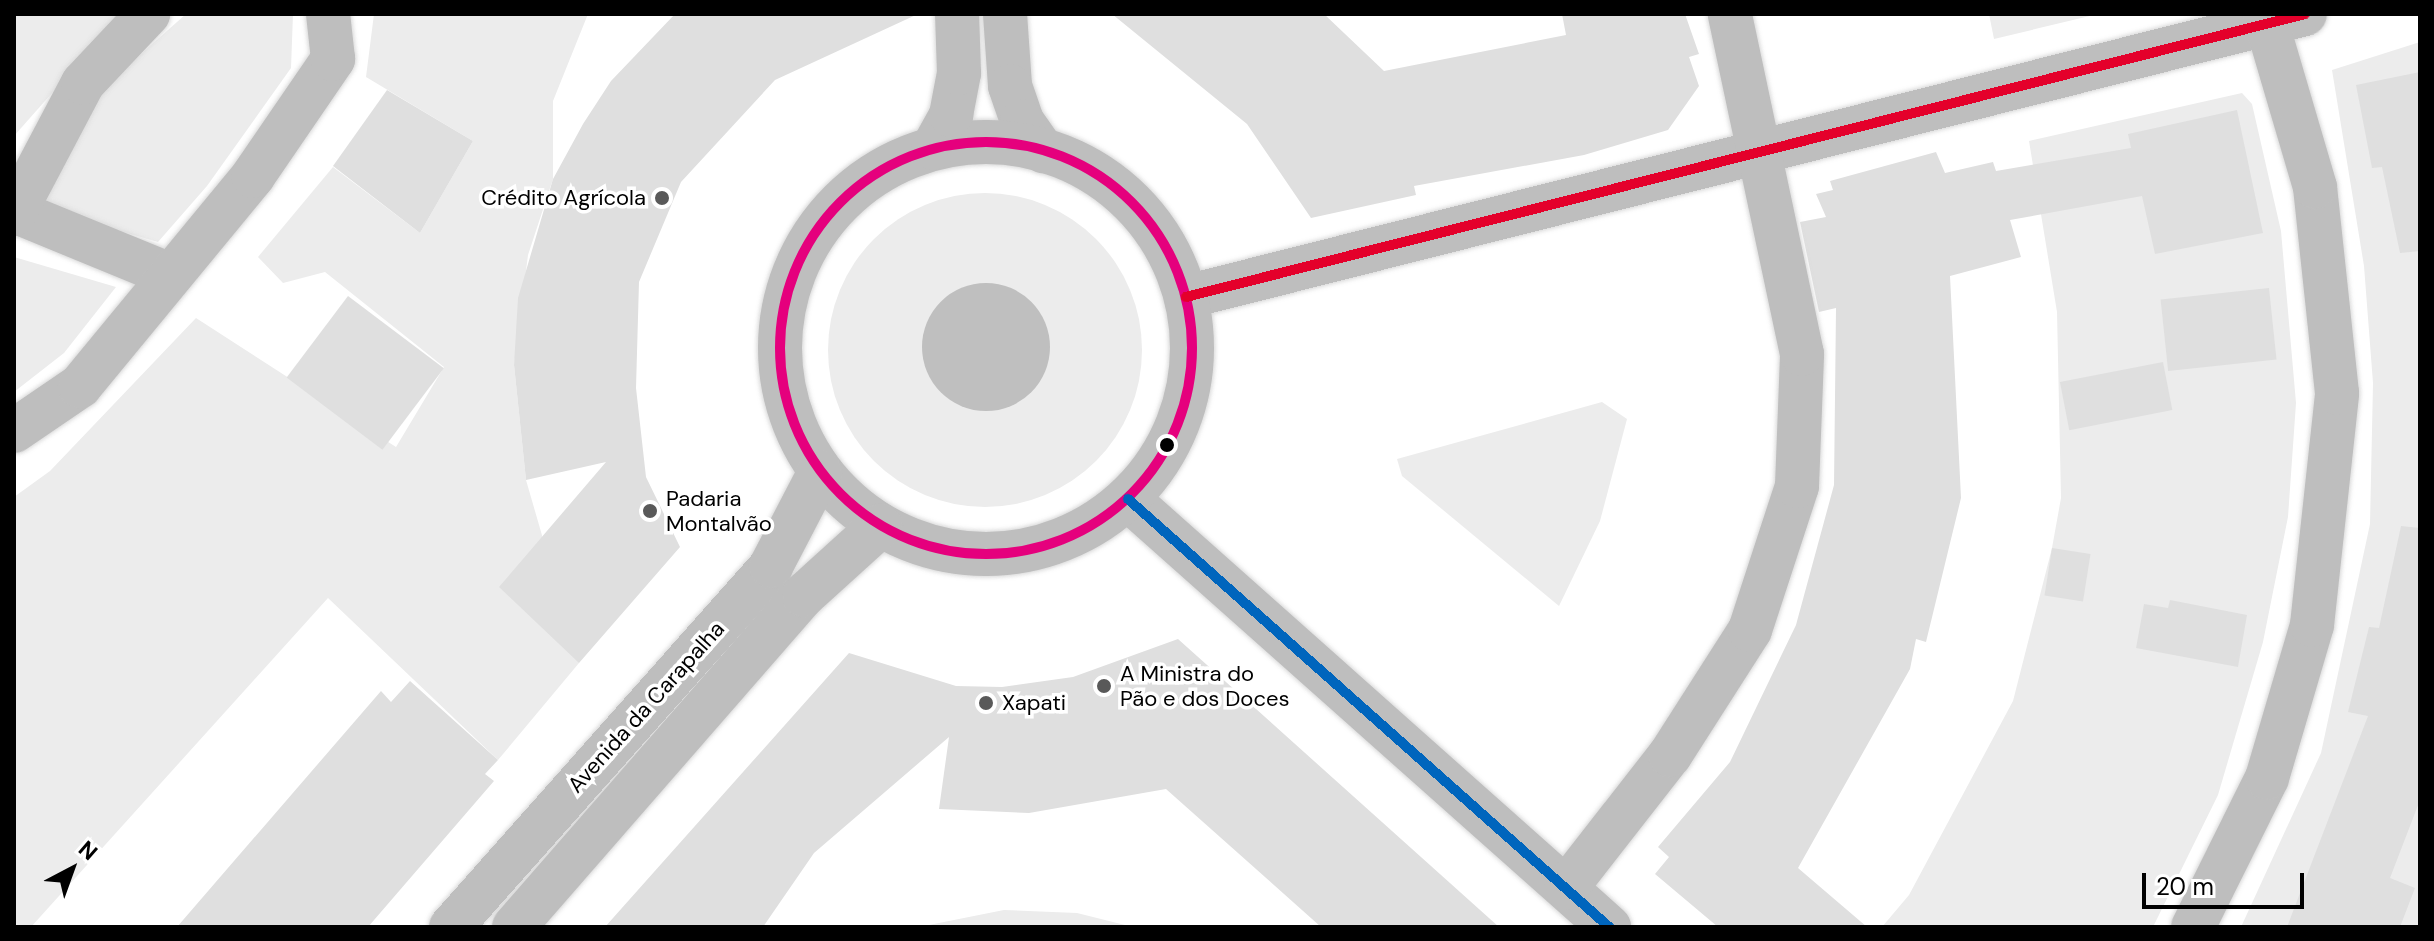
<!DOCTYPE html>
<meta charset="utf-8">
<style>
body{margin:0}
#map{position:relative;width:2434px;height:941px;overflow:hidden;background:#fff;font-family:"DM Sans",sans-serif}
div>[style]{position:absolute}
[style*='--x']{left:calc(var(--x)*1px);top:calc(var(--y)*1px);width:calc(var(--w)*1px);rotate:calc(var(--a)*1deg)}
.green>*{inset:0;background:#ececec}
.round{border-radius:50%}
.water>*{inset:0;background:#bfbfbf}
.building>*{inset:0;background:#dfdfdf;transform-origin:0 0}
.roads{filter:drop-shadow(0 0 2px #dbdbdb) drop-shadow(0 0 2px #dbdbdb)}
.minor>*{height:44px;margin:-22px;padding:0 22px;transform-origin:22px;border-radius:22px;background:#bebebe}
.major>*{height:44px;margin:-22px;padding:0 22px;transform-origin:22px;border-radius:22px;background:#bebebe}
.major>.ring{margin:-22px;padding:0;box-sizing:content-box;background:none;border:44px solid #bebebe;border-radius:50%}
.bus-1>*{height:10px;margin:-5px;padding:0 5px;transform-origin:5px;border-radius:5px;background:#e5007d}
.bus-1>.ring{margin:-5px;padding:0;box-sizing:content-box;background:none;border:10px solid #e5007d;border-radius:50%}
.bus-2>*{height:10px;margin:-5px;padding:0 5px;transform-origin:5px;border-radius:5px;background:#e4002b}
.bus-3>*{height:10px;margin:-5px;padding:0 5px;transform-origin:5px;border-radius:5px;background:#0065bd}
.dots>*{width:22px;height:22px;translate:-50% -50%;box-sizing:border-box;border:4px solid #fff;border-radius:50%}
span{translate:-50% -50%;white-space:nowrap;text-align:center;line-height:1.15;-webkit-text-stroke:7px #fff;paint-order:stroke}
.poi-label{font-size:22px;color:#000}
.right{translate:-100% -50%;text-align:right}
.left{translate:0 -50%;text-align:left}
.street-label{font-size:22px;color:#000}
.frame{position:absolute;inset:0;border:16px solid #000;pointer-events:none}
.north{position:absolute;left:32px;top:829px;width:80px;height:80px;-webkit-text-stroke:6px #fff;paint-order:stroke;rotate:41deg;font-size:22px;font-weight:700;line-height:32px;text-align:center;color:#000}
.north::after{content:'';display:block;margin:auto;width:28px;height:36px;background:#000;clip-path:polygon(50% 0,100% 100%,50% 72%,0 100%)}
.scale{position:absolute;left:2142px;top:873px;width:162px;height:36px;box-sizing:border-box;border:4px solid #000;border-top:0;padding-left:10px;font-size:24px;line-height:28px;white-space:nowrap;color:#000;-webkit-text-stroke:6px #fff;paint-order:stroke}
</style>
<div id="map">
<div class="green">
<i style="clip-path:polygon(14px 14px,122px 14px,14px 136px)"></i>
<i style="clip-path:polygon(186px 14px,293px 14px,291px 68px,207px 186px,158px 242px,37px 207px,79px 109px)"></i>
<i style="clip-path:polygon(374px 14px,588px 14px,553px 101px,553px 179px,528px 255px,514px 365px,526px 480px,579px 663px,498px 760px,328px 598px,31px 927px,14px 927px,14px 497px,50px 471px,196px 318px,396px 447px,444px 367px,325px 272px,283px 283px,258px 257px,333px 167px,420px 233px,473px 141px,366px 77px)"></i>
<i style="clip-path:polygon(1989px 14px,2098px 14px,1994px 39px)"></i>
<i style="clip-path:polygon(2420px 42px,2420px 927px,2241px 927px,2321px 753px,2370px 524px,2373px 383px,2364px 266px,2332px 70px)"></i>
<i style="clip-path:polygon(2242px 93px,2252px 104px,2281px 231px,2296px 403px,2288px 517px,2263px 642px,2218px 795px,2153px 927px,1882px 927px,1909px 895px,2013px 701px,2052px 548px,2061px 498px,2057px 312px,2029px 141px)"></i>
<i class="round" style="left:828px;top:193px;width:314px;height:314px"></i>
<i style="clip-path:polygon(14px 257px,116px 287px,64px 353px,14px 392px)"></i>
<i style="clip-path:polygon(1602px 402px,1627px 419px,1600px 521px,1559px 606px,1402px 476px,1397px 459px)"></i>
<i style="clip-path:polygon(1004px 910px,1077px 913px,1133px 927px,919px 927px)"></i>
</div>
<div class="water">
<i class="round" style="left:922px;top:283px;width:128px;height:128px"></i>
</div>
<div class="building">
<i style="clip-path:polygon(675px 14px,918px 14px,775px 80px,681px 182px,639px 282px,636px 388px,646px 477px,680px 547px,579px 663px,499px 587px,606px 462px,526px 480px,514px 365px,518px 298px,553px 179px,583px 124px,611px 81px)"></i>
<i style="clip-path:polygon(1112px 14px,1324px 14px,1384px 71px,1566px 35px,1562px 14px,1685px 14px,1699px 54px,1689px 57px,1699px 86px,1668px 130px,1584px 155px,1414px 186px,1416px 195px,1311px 218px,1247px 124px)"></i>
<i style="clip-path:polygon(2420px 72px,2420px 251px,2400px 253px,2382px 167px,2372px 168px,2356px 85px)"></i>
<i style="clip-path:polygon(387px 90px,473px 141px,420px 233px,333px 166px)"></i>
<i style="clip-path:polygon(2237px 110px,2263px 233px,2155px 254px,2142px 196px,2010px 220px,2021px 257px,1950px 276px,1961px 498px,1926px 642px,1916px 639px,1910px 669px,1798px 868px,1867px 927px,1718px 927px,1655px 874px,1669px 857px,1658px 847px,1730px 762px,1796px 625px,1834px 485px,1836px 308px,1819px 312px,1800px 222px,1826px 217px,1816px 194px,1833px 190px,1830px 181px,1936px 152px,1945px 173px,1993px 162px,1996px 171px,2131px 148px,2128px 134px)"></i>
<i style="left:2269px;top:288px;width:72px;height:109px;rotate:84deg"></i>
<i style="left:348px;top:296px;width:120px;height:102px;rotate:37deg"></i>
<i style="left:2163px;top:362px;width:49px;height:105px;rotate:79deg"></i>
<i style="clip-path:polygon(2401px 526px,2420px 528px,2420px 800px,2390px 878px,2415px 888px,2400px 927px,2287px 927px,2368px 716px,2348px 712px,2369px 627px,2379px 628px)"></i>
<i style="left:2052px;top:548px;width:39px;height:48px;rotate:9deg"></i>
<i style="clip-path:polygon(2170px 600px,2247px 615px,2238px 667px,2136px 648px,2144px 604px,2168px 608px)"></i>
<i style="clip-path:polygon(1178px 639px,1499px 927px,1321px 927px,1166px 789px,1029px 813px,939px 809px,949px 737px,814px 853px,763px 927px,605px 927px,849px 653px,956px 686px,1002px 687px,1073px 677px)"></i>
<i style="clip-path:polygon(410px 681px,498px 760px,485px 774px,494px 781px,368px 927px,177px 927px,381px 691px,391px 702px)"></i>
</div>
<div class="roads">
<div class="minor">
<i style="--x:14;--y:211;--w:169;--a:22.3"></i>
<i style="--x:14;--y:214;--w:148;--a:-62.2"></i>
<i style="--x:83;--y:83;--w:95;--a:-46.7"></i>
<i style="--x:1186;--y:297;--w:1154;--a:-14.19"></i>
<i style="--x:14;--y:431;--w:80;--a:-34.3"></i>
<i style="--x:80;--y:386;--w:272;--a:-50.5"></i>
<i style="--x:253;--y:176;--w:142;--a:-55.6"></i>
<i style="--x:333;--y:59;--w:45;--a:-96.3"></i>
<i style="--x:1128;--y:499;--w:644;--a:41.66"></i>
<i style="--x:1566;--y:888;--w:169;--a:-52"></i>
<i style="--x:1670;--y:755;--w:148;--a:-57.4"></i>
<i style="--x:1750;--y:630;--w:151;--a:-71.9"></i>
<i style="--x:1797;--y:486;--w:132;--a:-87.8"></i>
<i style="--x:1802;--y:354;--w:348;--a:-102"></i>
<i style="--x:2193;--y:927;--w:166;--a:-63.6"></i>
<i style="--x:2267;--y:778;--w:159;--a:-73.6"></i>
<i style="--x:2312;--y:625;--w:233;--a:-83.8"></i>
<i style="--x:2337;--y:393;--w:207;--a:-96.1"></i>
<i style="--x:2315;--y:187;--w:180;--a:-106.4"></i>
</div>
<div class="major">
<i style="--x:1005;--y:14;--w:72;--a:86"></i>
<i style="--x:1010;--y:86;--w:37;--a:71"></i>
<i style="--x:1022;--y:121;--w:37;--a:55"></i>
<i class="ring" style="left:780px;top:142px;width:368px;height:368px"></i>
<i style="--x:933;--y:148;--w:38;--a:-61"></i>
<i style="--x:951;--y:115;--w:43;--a:-79.2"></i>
<i style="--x:959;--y:73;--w:59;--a:-91.9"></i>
<i style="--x:451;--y:927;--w:482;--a:-48.4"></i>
<i style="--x:771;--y:566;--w:106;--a:-62.5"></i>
<i style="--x:514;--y:927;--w:441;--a:-48.9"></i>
<i style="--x:804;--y:595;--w:103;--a:-42.2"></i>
</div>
</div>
<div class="bus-1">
<i class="ring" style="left:780px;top:142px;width:402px;height:402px"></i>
</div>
<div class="bus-2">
<i style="--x:1186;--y:297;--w:1154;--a:-14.19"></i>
</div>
<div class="bus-3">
<i style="--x:1128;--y:499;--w:644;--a:41.66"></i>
</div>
<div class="dots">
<i style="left:662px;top:198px;background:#595959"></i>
<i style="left:1167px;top:445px;background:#000"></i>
<i style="left:650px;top:511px;background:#595959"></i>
<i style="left:1104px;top:686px;background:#595959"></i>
<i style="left:986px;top:703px;background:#595959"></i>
</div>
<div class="poi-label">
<span class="right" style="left:646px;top:198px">Crédito Agrícola</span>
<span class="left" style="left:666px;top:511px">Padaria<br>Montalvão</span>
<span class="left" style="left:1120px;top:686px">A Ministra do<br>Pão e dos Doces</span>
<span class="left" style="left:1002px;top:703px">Xapati</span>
</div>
<div class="street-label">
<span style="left:646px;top:707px;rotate:-48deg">Avenida da Carapalha</span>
</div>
<div class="frame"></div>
<div class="north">N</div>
<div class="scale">20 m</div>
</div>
